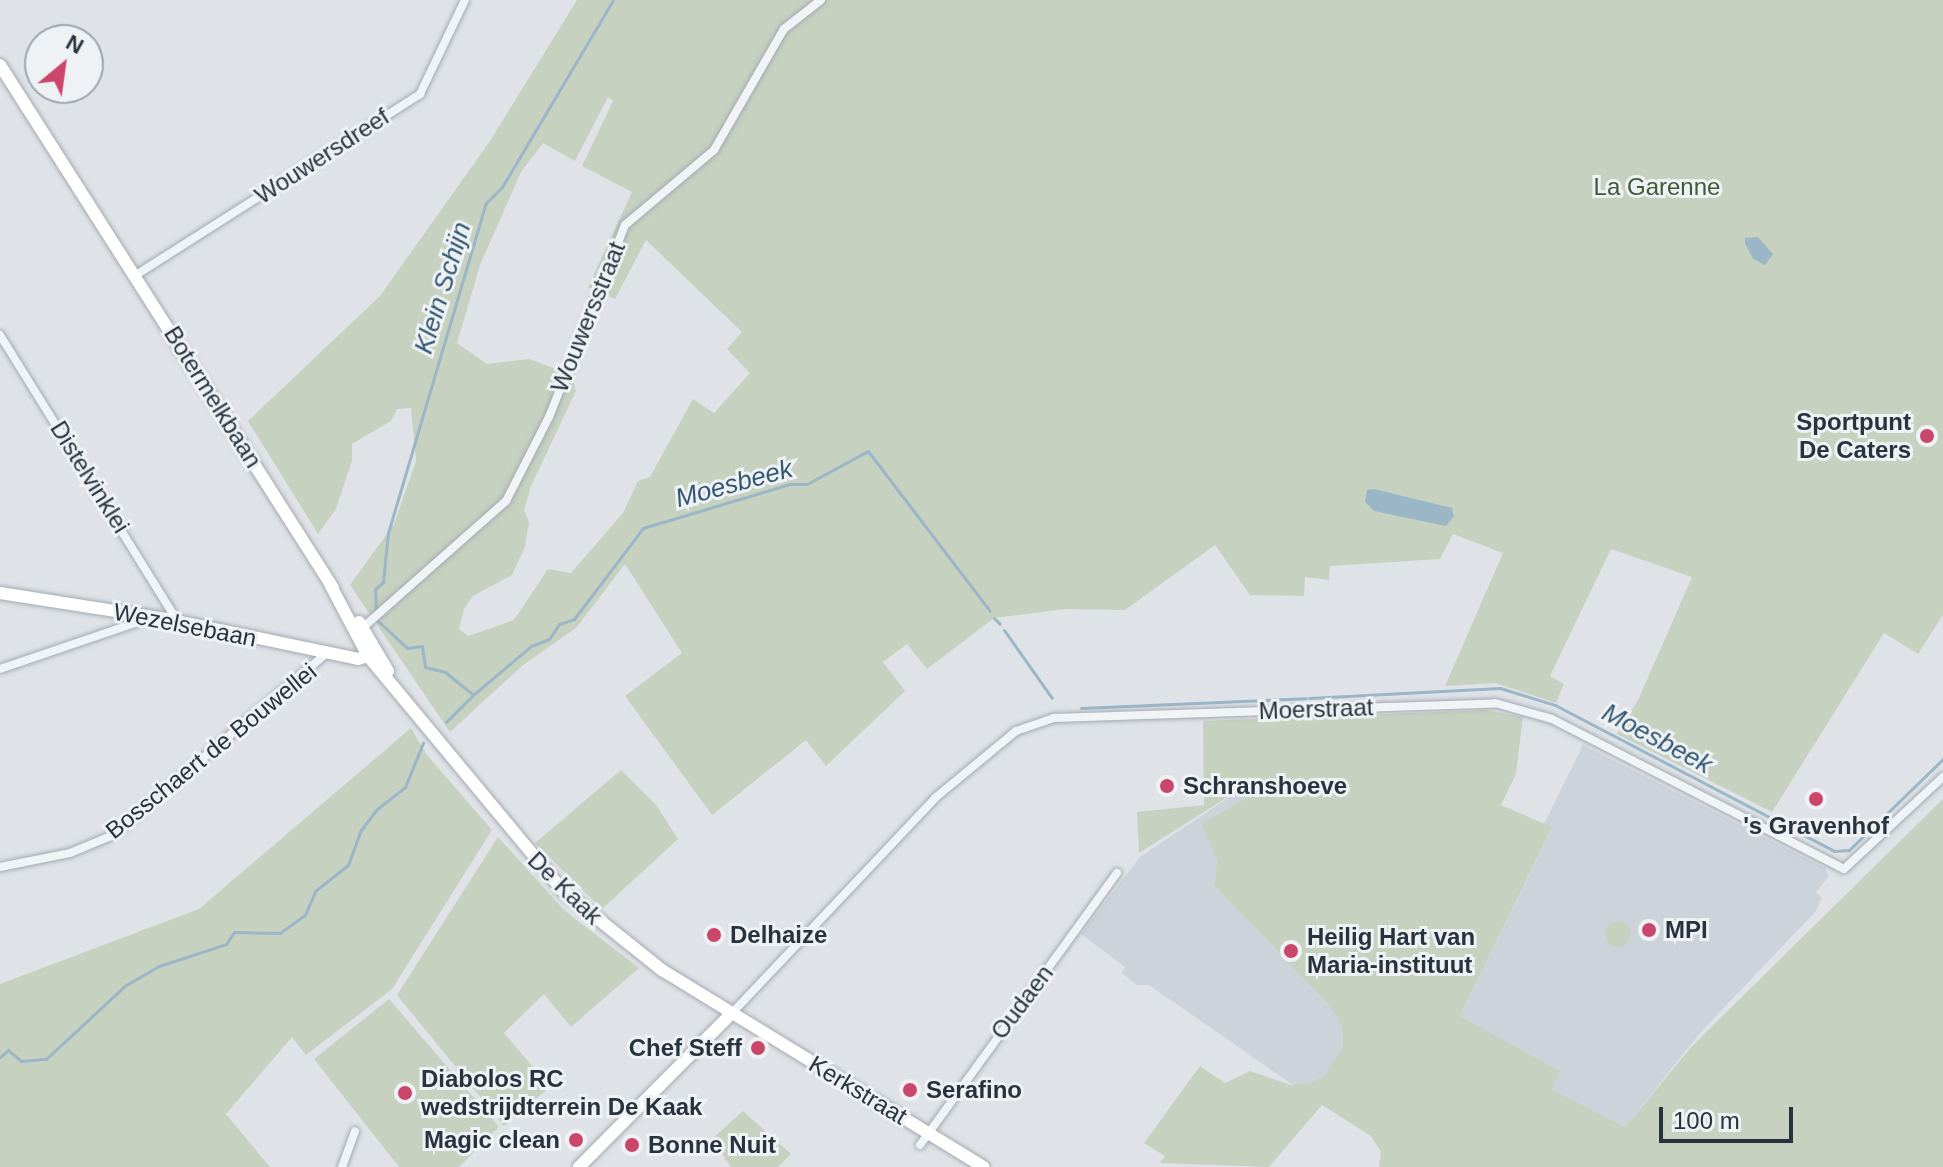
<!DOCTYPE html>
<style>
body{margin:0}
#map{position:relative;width:1943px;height:1167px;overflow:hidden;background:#dfe3e8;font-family:Arial,sans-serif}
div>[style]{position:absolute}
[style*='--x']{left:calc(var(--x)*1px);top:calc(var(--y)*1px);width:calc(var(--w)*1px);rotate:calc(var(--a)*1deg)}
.built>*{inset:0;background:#cdd3da}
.green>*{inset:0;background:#c7d1c0}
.round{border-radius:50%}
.water>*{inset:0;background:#9ab6c7}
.stream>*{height:3px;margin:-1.5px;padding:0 1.5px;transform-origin:1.5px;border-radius:1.5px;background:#9ab6c7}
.roads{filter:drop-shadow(0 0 2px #a4abb2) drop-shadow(0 0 2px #a4abb2)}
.street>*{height:8px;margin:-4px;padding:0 4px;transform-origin:4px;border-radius:4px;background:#f1f4f6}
.secondary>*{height:12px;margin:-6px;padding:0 6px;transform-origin:6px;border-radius:6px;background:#fff}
.dots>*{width:22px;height:22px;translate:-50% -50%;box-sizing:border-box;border:4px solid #eef2f5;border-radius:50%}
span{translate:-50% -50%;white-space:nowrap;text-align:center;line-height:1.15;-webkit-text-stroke:6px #eef2f5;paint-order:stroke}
.street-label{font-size:24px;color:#28333e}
.park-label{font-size:24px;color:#415a36}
.poi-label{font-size:24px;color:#28333e;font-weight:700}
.right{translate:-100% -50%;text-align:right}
.left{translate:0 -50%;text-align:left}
.water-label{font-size:26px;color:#335771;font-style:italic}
.north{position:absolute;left:24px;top:24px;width:80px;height:80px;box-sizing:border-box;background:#eef2f5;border:2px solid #9fa6ac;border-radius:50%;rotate:29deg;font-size:22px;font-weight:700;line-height:32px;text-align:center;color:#28333e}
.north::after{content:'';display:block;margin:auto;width:28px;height:36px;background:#cb466b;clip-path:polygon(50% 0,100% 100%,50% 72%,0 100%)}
.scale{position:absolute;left:1659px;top:1107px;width:134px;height:36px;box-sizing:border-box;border:4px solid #28333e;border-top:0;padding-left:10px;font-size:24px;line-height:28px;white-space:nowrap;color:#28333e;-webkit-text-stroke:6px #eef2f5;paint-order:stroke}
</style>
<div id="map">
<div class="built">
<i style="clip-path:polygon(1583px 745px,1825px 868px,1829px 876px,1816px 892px,1822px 898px,1816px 911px,1700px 1033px,1625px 1127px,1550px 1089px,1559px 1071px,1460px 1016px,1552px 828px,1544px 824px)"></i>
<i style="clip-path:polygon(1459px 776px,1322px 1105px,1149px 985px,1137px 985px,1122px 973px,1125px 967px,1081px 934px,1140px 857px,1247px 785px)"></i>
</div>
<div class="green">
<i style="clip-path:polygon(evenodd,577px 0,1943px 0,1943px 615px,1918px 654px,1884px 633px,1772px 812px,1617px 734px,1639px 698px,1692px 577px,1611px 549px,1550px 676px,1564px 684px,1556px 703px,1495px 683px,1445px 686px,1503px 553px,1453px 534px,1440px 559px,1330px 566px,1329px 580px,1305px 577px,1304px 596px,1250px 595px,1215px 545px,1125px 610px,1066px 609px,994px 618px,927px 669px,907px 644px,883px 662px,905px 691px,826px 766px,806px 740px,712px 815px,625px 696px,682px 653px,625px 564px,576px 628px,523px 665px,450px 732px,350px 585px,394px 524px,416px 461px,411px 408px,397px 409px,391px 421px,352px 444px,352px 461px,336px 509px,318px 534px,248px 421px,380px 296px,490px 141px,577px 0,608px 97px,613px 101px,582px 166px,632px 192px,588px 287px,615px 299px,646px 240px,742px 332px,727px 349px,750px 373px,714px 413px,693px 399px,650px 477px,638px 481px,623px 513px,571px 573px,548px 569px,514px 620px,468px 636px,459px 629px,464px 609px,473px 596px,512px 575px,525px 547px,529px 522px,524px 511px,531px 486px,576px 391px,572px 375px,529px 359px,487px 364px,457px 343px,480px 265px,521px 172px,543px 143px,575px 161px,608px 97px)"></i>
<i style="clip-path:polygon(1486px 710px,1523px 717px,1516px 774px,1501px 805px,1552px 827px,1460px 1016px,1560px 1071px,1551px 1089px,1625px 1127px,1692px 1046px,1943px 799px,1943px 1167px,1379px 1167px,1381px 1152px,1371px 1136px,1322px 1105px,1269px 1167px,1160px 1163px,1165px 1156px,1144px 1143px,1200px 1066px,1225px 1083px,1250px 1071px,1291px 1085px,1311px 1083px,1324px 1076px,1343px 1047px,1343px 1029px,1331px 1007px,1214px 885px,1218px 861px,1201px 824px,1248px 797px,1242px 788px,1139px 853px,1137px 812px,1204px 805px,1203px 721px)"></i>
<i style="clip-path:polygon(411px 728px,427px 755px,492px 830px,392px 989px,306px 1055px,292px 1037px,226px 1114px,270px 1167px,0 1167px,0 984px,199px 909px)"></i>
<i style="clip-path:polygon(621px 770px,657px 806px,678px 839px,602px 909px,535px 843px)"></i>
<i style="clip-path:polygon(498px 837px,564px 910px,639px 968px,571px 1027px,544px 994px,504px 1033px,550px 1087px,504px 1126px,397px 995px)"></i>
<i class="round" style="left:1605px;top:921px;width:26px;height:26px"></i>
<i style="clip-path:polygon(389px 999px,499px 1127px,459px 1167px,399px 1167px,314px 1059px)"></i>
<i style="clip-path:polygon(743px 1111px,791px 1154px,778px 1167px,731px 1167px,712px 1139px)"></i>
</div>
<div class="water">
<i style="clip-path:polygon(1758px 237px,1773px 254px,1765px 265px,1753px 259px,1745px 243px,1745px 238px)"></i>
<i style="clip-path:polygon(1374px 489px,1452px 508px,1454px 516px,1446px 526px,1374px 511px,1365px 502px,1367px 490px)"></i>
</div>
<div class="stream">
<i style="--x:376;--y:613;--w:24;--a:-92"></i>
<i style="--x:375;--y:589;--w:11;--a:-41"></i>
<i style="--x:383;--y:582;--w:49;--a:-84.2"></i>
<i style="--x:388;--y:533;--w:344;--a:-73.5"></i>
<i style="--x:486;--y:203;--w:23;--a:-45"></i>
<i style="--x:502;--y:187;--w:217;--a:-59.3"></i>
<i style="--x:994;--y:618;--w:8;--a:45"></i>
<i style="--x:377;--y:620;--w:41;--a:43"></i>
<i style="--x:407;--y:648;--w:15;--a:-8"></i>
<i style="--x:422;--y:646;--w:21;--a:82"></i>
<i style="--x:425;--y:667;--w:21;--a:14"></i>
<i style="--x:445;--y:672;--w:36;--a:39"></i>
<i style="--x:473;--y:695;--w:38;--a:135"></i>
<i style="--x:1004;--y:630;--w:83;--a:54.8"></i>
<i style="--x:473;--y:695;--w:76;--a:-40.2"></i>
<i style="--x:531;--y:646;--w:19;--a:-21"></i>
<i style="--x:549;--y:639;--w:18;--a:-56"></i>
<i style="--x:559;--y:624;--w:16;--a:-18"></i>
<i style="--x:574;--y:619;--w:114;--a:-52.8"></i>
<i style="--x:643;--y:528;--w:153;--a:-16.7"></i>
<i style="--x:790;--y:484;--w:17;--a:0"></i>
<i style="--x:807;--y:484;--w:69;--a:-28.4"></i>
<i style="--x:868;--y:451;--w:201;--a:52.7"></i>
<i style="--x:1309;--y:698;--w:191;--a:-3"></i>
<i style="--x:1500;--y:688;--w:58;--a:17.2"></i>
<i style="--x:1555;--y:705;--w:315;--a:27.6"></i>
<i style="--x:1834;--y:851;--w:15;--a:-4"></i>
<i style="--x:1849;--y:850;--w:131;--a:-44.1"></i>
<i style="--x:1081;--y:708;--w:225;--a:-2.5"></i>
<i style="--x:0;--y:1057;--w:11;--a:-41"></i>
<i style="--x:8;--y:1050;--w:17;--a:40"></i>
<i style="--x:21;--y:1061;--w:25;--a:-5"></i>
<i style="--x:46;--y:1059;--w:109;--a:-42.8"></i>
<i style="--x:126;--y:985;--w:38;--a:-30"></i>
<i style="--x:159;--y:966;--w:71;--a:-18.2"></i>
<i style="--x:226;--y:944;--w:14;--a:-56"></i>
<i style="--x:234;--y:932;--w:46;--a:1.2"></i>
<i style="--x:280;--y:933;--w:31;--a:-36"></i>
<i style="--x:305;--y:915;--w:26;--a:-67"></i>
<i style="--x:315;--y:891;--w:42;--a:-38.2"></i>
<i style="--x:348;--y:865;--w:37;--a:-70"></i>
<i style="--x:361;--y:830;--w:26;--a:-53"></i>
<i style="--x:377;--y:809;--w:36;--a:-38"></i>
<i style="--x:405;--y:787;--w:48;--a:-67.8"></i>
</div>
<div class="roads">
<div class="street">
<i style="--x:136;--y:275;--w:337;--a:-32.5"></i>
<i style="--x:420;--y:94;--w:104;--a:-64.4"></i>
<i style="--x:0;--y:335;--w:336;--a:58.2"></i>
<i style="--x:360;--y:630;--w:195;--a:-41.5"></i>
<i style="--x:506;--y:501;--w:94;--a:-62.9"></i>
<i style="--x:549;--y:417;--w:206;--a:-68.4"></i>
<i style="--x:625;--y:225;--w:116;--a:-40.1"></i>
<i style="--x:714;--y:150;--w:140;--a:-60"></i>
<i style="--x:784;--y:29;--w:47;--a:-38.1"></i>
<i style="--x:0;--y:669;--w:162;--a:-18.8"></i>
<i style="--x:0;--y:867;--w:71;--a:-11.3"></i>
<i style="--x:70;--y:853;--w:44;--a:-22.5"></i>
<i style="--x:111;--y:836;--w:283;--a:-40.3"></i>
<i style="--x:732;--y:1013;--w:296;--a:-46.6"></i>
<i style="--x:935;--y:798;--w:105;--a:-39.6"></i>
<i style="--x:1016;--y:731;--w:40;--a:-18.9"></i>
<i style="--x:1054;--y:718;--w:441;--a:-1.9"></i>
<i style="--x:1495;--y:703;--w:59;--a:15.7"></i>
<i style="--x:1552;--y:719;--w:328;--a:27.2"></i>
<i style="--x:1844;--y:869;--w:135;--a:-42.9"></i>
<i style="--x:920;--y:1145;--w:336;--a:-54.1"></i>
<i style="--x:342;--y:1167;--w:38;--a:-70"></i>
</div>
<div class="secondary">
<i style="--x:0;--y:65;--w:620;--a:57.51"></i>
<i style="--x:330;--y:584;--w:81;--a:62.2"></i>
<i style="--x:368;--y:656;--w:305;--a:50.3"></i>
<i style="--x:563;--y:891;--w:127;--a:38.6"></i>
<i style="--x:662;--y:970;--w:377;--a:31.5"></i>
<i style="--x:0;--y:593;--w:174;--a:8.9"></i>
<i style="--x:172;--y:620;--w:190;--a:11.8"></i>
<i style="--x:358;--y:659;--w:10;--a:-17"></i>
<i style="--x:359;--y:622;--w:57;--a:59.4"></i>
<i style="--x:579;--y:1167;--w:217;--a:-45.2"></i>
</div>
</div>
<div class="dots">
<i style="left:1927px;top:436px;background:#cb466b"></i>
<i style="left:1167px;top:786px;background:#cb466b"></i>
<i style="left:1816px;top:799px;background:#cb466b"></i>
<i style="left:1649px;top:930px;background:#cb466b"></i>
<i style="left:714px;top:935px;background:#cb466b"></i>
<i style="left:1291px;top:951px;background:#cb466b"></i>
<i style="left:758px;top:1048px;background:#cb466b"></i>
<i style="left:910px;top:1090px;background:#cb466b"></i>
<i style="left:405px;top:1093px;background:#cb466b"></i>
<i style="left:576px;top:1140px;background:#cb466b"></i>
<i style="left:632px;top:1145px;background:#cb466b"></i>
</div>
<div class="street-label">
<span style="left:322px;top:156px;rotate:-33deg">Wouwersdreef</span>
<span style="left:588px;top:317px;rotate:-68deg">Wouwersstraat</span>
<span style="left:213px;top:397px;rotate:58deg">Botermelkbaan</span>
<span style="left:90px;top:477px;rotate:58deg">Distelvinklei</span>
<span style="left:185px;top:625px;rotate:11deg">Wezelsebaan</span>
<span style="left:1316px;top:709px;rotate:-2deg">Moerstraat</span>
<span style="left:211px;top:751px;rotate:-39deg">Bosschaert de Bouwellei</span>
<span style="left:565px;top:888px;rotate:44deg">De Kaak</span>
<span style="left:1022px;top:1002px;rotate:-53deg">Oudaen</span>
<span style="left:858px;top:1090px;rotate:31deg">Kerkstraat</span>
</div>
<div class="park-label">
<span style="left:1657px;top:187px">La Garenne</span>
</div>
<div class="poi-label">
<span class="right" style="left:1911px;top:436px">Sportpunt<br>De Caters</span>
<span class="left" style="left:1183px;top:786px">Schranshoeve</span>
<span style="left:1816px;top:826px">'s Gravenhof</span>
<span class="left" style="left:1665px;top:930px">MPI</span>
<span class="left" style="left:730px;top:935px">Delhaize</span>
<span class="left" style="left:1307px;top:951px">Heilig Hart van<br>Maria-instituut</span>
<span class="right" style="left:742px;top:1048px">Chef Steff</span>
<span class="left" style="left:421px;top:1093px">Diabolos RC<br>wedstrijdterrein De Kaak</span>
<span class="left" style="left:926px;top:1090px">Serafino</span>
<span class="right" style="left:560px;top:1140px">Magic clean</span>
<span class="left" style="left:648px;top:1145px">Bonne Nuit</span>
</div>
<div class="water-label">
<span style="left:443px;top:288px;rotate:-73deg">Klein Schijn</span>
<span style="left:734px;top:484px;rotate:-15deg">Moesbeek</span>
<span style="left:1657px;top:739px;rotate:28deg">Moesbeek</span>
</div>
<div class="north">N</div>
<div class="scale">100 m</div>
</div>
